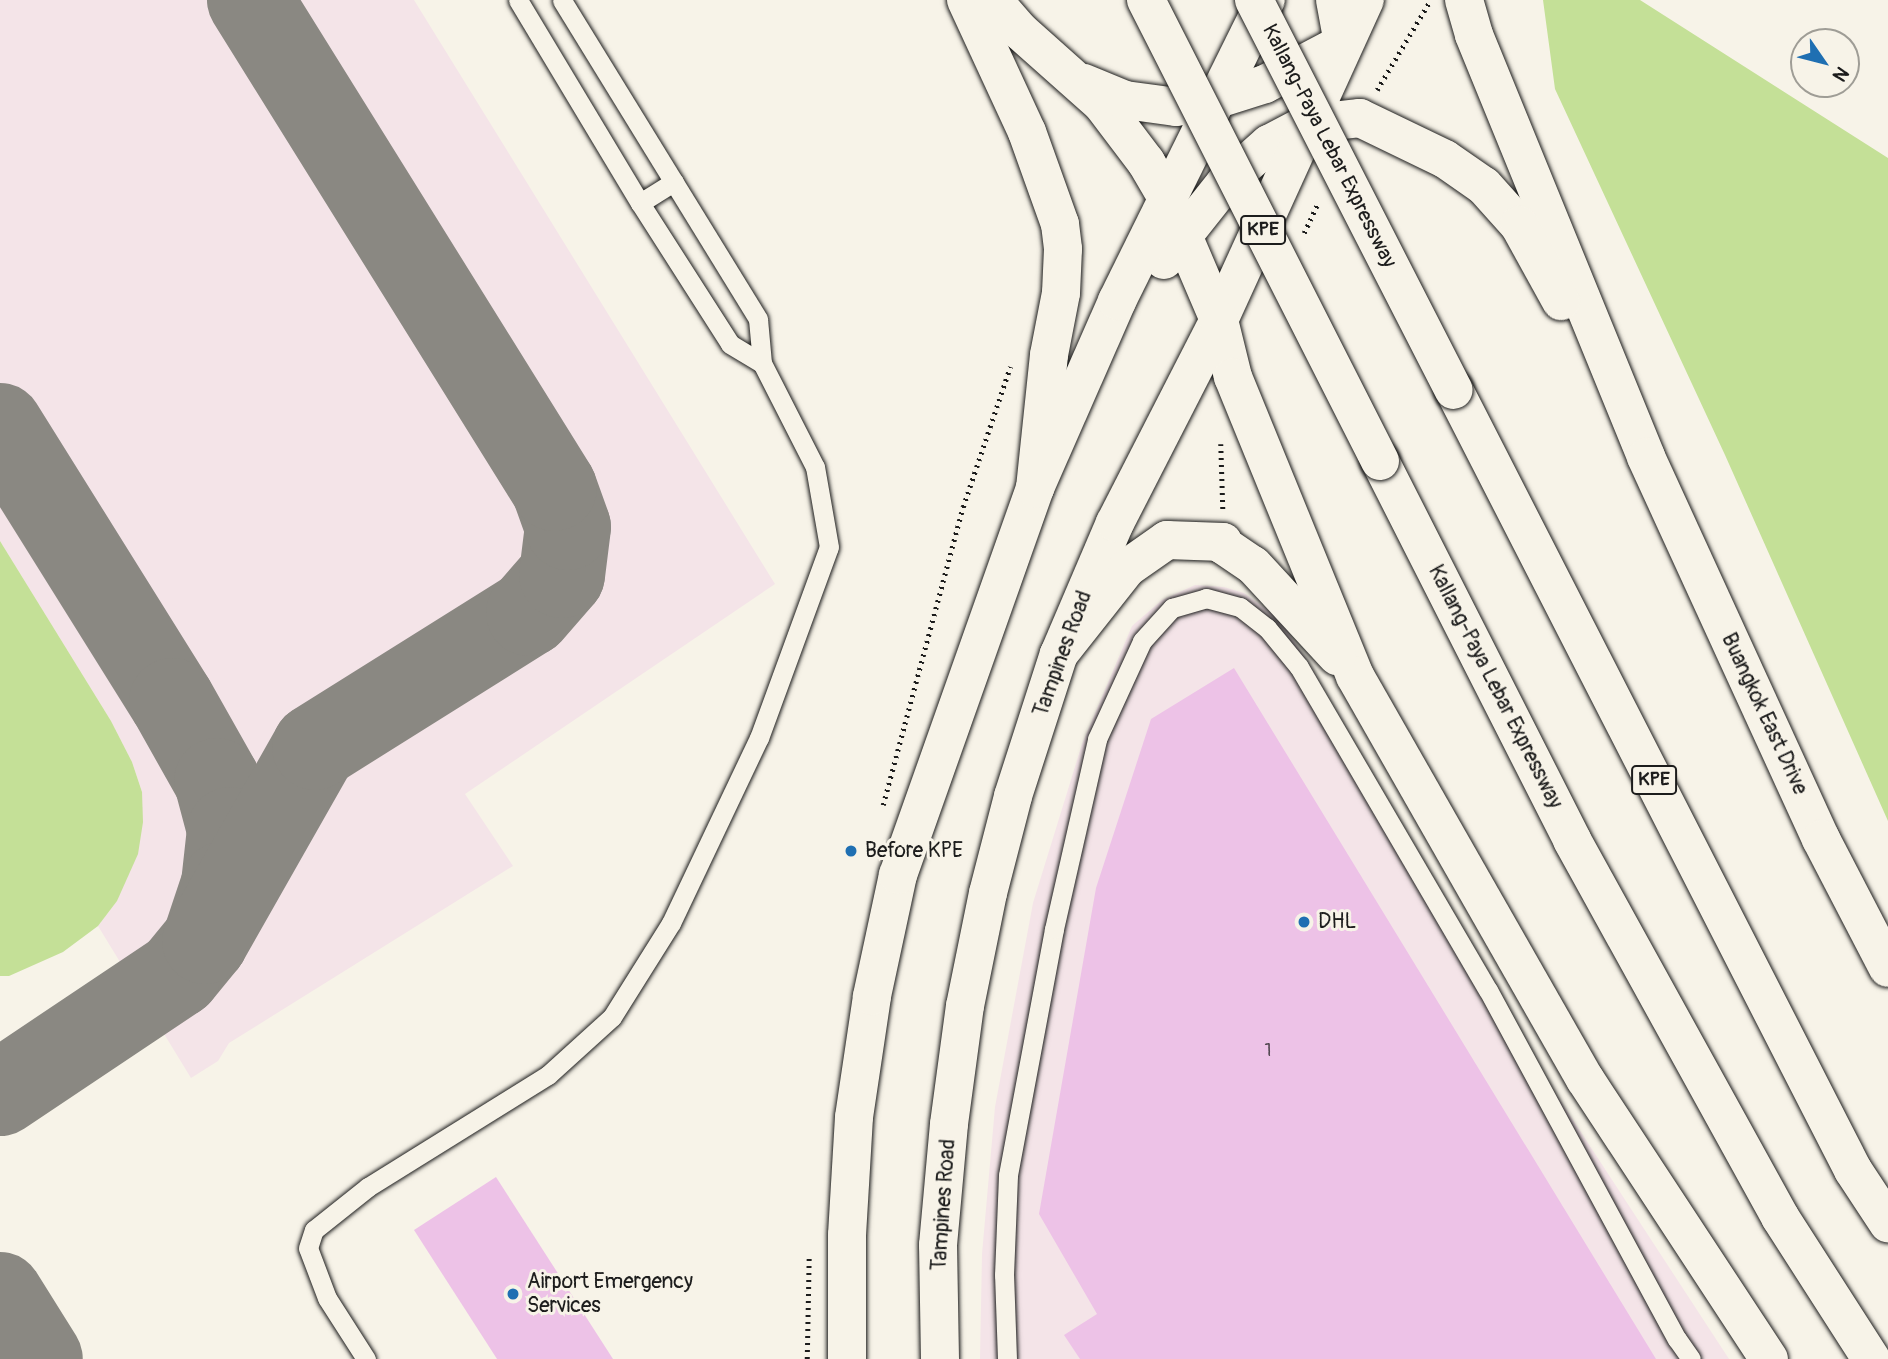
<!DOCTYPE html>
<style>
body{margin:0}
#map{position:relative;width:1888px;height:1359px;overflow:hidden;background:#f7f3e8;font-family:Pangolin,sans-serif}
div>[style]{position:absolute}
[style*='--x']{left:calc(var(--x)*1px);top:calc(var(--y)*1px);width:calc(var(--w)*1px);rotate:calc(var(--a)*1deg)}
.built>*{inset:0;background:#f4e4e8}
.green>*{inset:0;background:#c4e097}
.taxiway>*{height:86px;margin:-43px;padding:0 43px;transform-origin:43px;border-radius:43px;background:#8a8882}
.building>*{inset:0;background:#edc2e7}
.path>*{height:4.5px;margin-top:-2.25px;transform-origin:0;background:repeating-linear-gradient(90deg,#1c1c1c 0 2px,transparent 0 7px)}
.roads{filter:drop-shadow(0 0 2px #1c1c1c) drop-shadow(0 0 2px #1c1c1c)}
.service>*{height:19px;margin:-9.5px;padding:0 9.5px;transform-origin:9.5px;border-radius:9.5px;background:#f7f3e8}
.primary>*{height:38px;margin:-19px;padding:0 19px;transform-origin:19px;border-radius:19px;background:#f7f3e8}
.motorway>*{height:38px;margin:-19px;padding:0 19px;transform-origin:19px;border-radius:19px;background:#f7f3e8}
.bridges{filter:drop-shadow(0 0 2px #1c1c1c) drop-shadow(0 0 2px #1c1c1c)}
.motorway-bridge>*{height:38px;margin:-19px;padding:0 19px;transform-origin:19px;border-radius:19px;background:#f7f3e8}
.dots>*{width:19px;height:19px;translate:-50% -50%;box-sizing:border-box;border:4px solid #f7f3e8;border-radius:50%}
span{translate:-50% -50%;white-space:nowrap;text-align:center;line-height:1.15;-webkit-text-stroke:6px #f7f3e8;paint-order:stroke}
.number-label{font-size:18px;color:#50464f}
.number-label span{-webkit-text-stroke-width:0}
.shield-label span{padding:2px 5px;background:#f7f3e8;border:2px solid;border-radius:5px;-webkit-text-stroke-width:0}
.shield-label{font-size:19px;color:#1c1c1c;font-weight:700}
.street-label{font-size:21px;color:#1c1c1c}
.poi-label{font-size:21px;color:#1c1c1c}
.left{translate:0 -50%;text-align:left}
.north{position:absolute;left:1790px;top:28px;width:70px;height:70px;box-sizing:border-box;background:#f7f3e8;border:2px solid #9f9d96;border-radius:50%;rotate:125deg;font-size:19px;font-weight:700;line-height:28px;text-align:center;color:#1c1c1c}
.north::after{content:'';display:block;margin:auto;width:24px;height:32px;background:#1f6fb2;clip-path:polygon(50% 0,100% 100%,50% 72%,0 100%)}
</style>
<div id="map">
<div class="built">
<i style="clip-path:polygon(0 0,414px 0,775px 584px,465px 794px,513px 866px,229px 1043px,218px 1061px,191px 1078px,98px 926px,117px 901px,142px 792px,132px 762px,111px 721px,0 541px)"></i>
<i style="clip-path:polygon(1195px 585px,1224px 587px,1244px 593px,1279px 618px,1314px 672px,1488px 990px,1729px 1359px,980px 1359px,982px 1254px,995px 1107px,1033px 903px,1082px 744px,1132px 626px,1162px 600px)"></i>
</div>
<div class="green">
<i style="clip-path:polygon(1543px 0,1640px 0,1888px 158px,1888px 821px,1725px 455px,1555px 89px)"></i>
<i style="clip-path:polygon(0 541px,111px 721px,132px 762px,142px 792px,143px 822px,138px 854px,117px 901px,98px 926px,63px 952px,9px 976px,0 976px)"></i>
</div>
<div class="taxiway">
<i style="--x:0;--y:426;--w:324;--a:58"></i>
<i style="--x:172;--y:701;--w:92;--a:60.6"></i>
<i style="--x:217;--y:781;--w:51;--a:75.1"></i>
<i style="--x:230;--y:830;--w:54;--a:96.3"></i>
<i style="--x:224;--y:884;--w:60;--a:108.4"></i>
<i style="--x:205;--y:941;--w:43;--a:129.3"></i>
<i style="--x:178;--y:974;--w:214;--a:146.2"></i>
<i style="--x:205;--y:941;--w:223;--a:-60.4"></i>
<i style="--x:315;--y:747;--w:252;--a:-32.1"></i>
<i style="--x:529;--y:613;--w:50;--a:-49"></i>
<i style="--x:562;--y:575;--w:48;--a:-82.9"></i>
<i style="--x:568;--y:527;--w:41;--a:-109.7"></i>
<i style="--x:554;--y:488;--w:575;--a:-121.92"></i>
<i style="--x:0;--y:1295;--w:75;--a:58"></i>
</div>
<div class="building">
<i style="clip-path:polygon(1234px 668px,1656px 1359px,1080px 1359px,1064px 1335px,1097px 1314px,1039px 1214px,1096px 888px,1151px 719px)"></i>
<i style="clip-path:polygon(496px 1177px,613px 1359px,497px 1359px,414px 1230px)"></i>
</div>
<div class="path">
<i style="--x:1377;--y:90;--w:104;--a:-59.2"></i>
<i style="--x:1304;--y:233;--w:33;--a:-65"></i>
<i style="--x:1221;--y:444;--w:65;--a:88.2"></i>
<i style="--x:883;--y:805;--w:309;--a:-75"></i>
<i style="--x:963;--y:507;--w:148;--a:-71.4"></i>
<i style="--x:807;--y:1359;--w:104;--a:-88.9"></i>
</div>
<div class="roads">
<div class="service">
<i style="--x:518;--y:0;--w:237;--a:59"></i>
<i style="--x:640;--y:203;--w:167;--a:57.4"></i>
<i style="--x:730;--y:344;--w:37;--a:31"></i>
<i style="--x:640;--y:203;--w:40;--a:-32"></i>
<i style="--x:366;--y:1359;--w:72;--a:-122.6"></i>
<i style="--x:327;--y:1298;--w:53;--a:-110.8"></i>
<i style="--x:308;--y:1248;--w:19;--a:-72"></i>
<i style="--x:314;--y:1230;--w:69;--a:-38.5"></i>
<i style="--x:368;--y:1187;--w:212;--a:-31.9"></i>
<i style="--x:548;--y:1075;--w:86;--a:-42.2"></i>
<i style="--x:612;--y:1017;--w:111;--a:-57.9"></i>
<i style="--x:671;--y:923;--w:205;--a:-64.6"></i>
<i style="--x:759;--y:738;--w:203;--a:-69.9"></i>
<i style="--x:829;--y:547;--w:81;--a:-99.9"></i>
<i style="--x:815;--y:467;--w:117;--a:-117"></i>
<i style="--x:762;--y:363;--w:44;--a:-95.2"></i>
<i style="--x:758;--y:319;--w:374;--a:-121.6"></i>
<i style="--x:1007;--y:1359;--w:84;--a:-92"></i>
<i style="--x:1004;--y:1275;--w:100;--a:-87.7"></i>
<i style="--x:1008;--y:1175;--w:250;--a:-79.4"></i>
<i style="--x:1054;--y:929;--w:195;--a:-77.2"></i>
<i style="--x:1097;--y:739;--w:108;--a:-65.3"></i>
<i style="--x:1142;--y:641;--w:45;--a:-47.7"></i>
<i style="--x:1172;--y:608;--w:35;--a:-16"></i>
<i style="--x:1206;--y:598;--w:35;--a:15"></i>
<i style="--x:1240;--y:607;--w:34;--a:38"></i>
<i style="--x:1267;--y:628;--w:50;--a:50.6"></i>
<i style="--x:1299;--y:667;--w:374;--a:59.7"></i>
<i style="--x:1488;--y:990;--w:397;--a:61.6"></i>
<i style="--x:1677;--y:1339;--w:24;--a:55"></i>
</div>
<div class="primary">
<i style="--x:1464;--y:0;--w:36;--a:74"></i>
<i style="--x:1474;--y:35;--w:456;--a:67.8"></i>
<i style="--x:1646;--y:457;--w:420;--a:65.4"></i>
<i style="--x:1821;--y:839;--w:145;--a:62.6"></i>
<i style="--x:1164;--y:260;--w:98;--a:-51.6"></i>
<i style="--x:1225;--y:183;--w:59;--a:-41.6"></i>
<i style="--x:1269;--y:144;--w:43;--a:-27.8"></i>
<i style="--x:1307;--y:124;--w:53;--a:-6.5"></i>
<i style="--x:1360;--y:118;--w:94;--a:25.8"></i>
<i style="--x:1445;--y:159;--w:47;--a:34.7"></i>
<i style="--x:1484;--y:186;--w:52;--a:48.1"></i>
<i style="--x:1519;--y:225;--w:87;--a:61.1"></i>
<i style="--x:847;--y:1359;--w:124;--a:-90"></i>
<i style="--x:847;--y:1235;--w:118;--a:-86.6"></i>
<i style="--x:854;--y:1117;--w:122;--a:-81.5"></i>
<i style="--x:872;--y:996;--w:124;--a:-77.9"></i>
<i style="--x:898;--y:875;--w:411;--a:-70.5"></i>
<i style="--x:1035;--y:488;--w:204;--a:-66.3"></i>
<i style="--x:1117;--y:301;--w:336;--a:-63.7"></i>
<i style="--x:940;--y:1359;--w:114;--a:-91"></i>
<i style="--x:938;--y:1245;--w:121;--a:-84.8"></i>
<i style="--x:949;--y:1124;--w:119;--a:-82.3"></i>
<i style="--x:965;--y:1006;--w:115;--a:-78.5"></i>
<i style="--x:988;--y:893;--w:100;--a:-75.5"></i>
<i style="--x:1013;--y:796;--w:149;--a:-72.1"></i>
<i style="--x:1059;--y:654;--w:142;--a:-66.9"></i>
<i style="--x:1115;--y:523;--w:228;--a:-62.9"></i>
<i style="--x:1219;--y:320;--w:352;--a:-65.5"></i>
</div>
<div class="motorway">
<i style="--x:966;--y:0;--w:145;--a:65.2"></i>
<i style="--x:1027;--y:132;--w:98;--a:70.3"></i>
<i style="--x:1060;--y:224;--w:25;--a:83"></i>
<i style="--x:1063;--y:249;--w:44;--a:92.6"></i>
<i style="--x:1061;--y:293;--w:63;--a:101"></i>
<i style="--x:1049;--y:355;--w:134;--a:96"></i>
<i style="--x:993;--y:0;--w:41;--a:48.9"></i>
<i style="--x:1020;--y:31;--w:110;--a:41.7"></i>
<i style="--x:1102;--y:104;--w:73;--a:52.8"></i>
<i style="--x:1146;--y:162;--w:42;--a:59.7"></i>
<i style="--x:1167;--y:198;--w:133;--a:66.9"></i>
<i style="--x:1219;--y:320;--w:59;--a:76.2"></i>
<i style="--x:1233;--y:377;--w:323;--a:67.8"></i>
<i style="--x:1355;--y:676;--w:464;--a:60.3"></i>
<i style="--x:1585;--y:1079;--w:335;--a:56.7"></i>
<i style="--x:1084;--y:83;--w:44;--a:22.5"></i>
<i style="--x:1125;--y:100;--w:51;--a:7.8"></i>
<i style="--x:1176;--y:107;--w:43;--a:-10.8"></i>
<i style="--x:1218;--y:99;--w:49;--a:-17.7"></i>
<i style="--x:1265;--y:84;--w:88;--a:-27.7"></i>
<i style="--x:1343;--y:43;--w:44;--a:-100.5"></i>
<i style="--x:1454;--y:390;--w:876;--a:62.91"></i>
<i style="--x:1853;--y:1170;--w:64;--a:56.6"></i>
<i style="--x:1380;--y:461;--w:425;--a:63.1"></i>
<i style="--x:1572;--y:840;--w:431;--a:61.1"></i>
<i style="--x:1780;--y:1217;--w:169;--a:57.3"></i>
<i style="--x:1059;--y:654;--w:110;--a:-51.7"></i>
<i style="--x:1127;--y:568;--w:49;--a:-35"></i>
<i style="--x:1167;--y:540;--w:56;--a:2"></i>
<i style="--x:1223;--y:542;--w:3;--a:90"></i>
<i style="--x:1223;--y:545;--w:36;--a:34"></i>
<i style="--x:1253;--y:565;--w:124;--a:47.3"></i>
</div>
</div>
<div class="bridges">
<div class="motorway-bridge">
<i style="--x:1146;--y:0;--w:517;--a:63.09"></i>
<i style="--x:1254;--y:0;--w:438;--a:62.9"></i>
</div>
</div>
<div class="dots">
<i style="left:851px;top:851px;background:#1f6fb2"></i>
<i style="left:1304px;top:922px;background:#1f6fb2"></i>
<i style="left:513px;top:1294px;background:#1f6fb2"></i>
</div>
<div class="number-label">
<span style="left:1268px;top:1051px">1</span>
</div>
<div class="shield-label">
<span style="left:1263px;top:230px">KPE</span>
<span style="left:1654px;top:780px">KPE</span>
</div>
<div class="street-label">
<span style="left:1329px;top:146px;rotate:63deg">Kallang-Paya Lebar Expressway</span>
<span style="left:1063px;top:654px;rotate:-70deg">Tampines Road</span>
<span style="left:1495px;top:687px;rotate:63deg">Kallang-Paya Lebar Expressway</span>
<span style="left:1764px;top:714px;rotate:65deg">Buangkok East Drive</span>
<span style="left:944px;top:1205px;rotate:-86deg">Tampines Road</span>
</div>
<div class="poi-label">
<span class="left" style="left:865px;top:851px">Before KPE</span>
<span class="left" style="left:1318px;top:922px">DHL</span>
<span class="left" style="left:527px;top:1294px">Airport Emergency<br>Services</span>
</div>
<div class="north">N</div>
</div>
